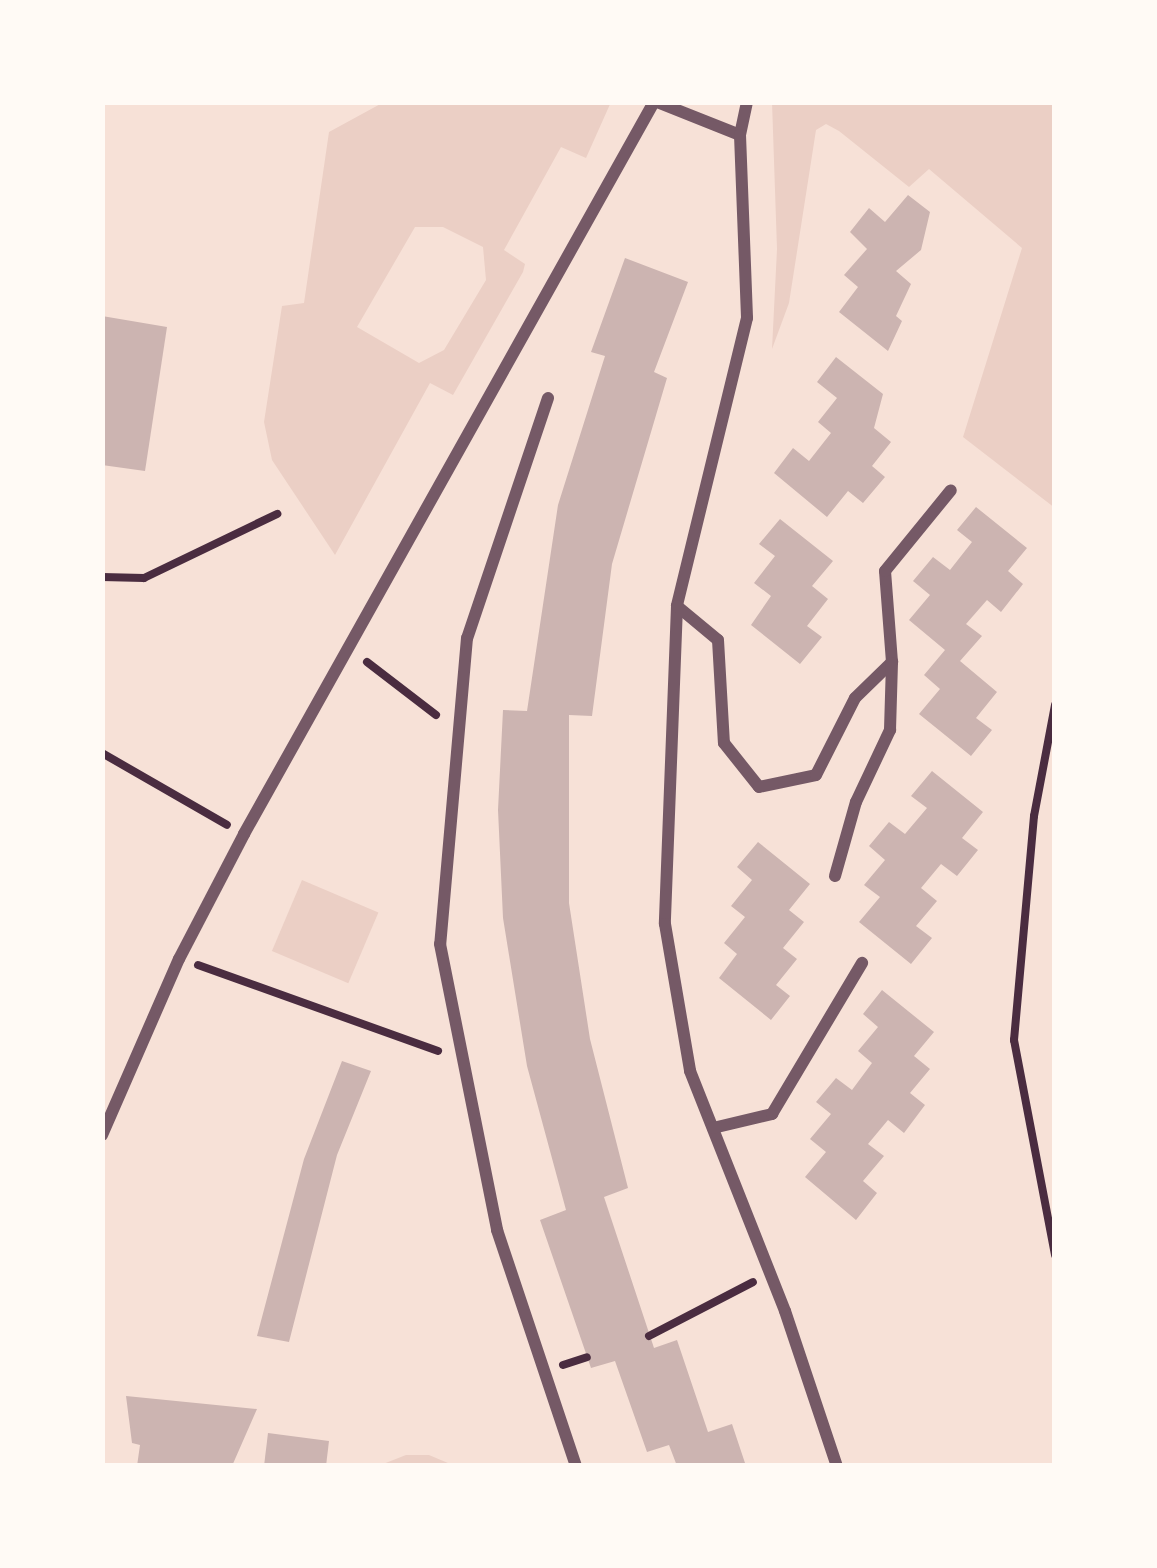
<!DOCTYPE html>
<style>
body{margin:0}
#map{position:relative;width:1157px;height:1568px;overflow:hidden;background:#f7e1d7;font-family:"Noto Sans",sans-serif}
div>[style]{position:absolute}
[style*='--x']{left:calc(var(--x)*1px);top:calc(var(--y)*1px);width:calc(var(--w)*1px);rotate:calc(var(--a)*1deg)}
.green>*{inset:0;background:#ebcfc5;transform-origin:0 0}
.building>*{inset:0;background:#ccb4b1}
.path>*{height:8px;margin:-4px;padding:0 4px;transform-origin:4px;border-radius:4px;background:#4a2c40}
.minor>*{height:12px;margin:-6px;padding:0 6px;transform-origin:6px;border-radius:6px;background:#755966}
span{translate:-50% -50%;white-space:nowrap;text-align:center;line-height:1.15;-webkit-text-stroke:9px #fffaf5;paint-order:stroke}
.frame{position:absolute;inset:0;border:105px solid #fffaf5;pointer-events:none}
</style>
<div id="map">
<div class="green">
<i style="clip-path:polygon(evenodd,384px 102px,611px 102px,586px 158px,561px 147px,504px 250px,525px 264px,523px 272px,453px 395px,430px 383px,335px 555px,272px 460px,264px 422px,282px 306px,304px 303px,329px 132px,384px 102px,415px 227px,443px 227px,483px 247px,486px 280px,444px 350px,419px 363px,357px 327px,415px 227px)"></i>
<i style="clip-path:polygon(772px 102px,1055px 102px,1055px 508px,963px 437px,1022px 248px,929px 169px,909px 187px,839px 131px,826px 124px,816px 130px,789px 303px,772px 349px,777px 249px)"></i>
<i style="left:302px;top:880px;width:83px;height:77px;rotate:23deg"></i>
<i style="clip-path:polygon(406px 1455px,429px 1455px,455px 1466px,378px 1466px)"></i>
</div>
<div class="building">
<i style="clip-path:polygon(908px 195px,930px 212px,921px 250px,896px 271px,911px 284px,896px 316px,902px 321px,888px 351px,839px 312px,858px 287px,844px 275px,867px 249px,850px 232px,869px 208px,885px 222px)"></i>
<i style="clip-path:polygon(625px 258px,688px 282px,654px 372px,667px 378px,612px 564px,592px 716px,569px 715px,569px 903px,590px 1039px,628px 1188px,604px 1197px,654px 1348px,677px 1340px,708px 1432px,732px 1424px,746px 1466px,677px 1466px,669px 1445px,647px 1452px,615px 1361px,591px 1368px,540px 1220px,566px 1210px,527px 1066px,503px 918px,498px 810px,503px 710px,527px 711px,558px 505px,605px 356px,591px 352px)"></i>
<i style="clip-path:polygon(102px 316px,167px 327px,145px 471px,102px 465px)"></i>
<i style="clip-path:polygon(836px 357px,883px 394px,874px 428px,891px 442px,872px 466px,885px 477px,863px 503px,848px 491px,827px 517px,774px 473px,793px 448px,809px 461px,831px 433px,818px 422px,837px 398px,817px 382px)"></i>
<i style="clip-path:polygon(976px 507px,1027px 548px,1008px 571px,1023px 584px,1001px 612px,987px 600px,966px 624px,982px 636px,960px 661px,997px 692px,976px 718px,992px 730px,971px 756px,919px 714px,940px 689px,924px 675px,945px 650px,909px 620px,930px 595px,913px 581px,933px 557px,950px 570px,972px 542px,957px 530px)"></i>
<i style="clip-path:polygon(780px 519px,833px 561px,812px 586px,828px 599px,807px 626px,822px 637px,800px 664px,751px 625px,771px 596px,754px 583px,775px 556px,759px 544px)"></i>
<i style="clip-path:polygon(932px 771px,983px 812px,962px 838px,978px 850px,957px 876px,941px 864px,921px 888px,937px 901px,916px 926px,932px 938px,911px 964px,859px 922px,880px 897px,864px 885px,885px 860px,869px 846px,889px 822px,905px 834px,927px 808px,911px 796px)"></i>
<i style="clip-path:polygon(758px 842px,810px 884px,789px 910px,804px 922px,783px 948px,797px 959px,776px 985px,790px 996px,771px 1020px,719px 978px,737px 954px,724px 943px,745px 917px,731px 906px,752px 880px,737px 867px)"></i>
<i style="clip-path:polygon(882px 990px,934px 1032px,914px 1056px,930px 1069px,910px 1093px,925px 1105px,904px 1133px,888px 1120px,868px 1144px,884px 1156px,863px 1181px,877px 1193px,856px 1220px,805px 1177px,826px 1152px,810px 1139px,831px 1114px,816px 1102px,836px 1078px,852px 1090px,872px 1063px,858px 1051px,878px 1027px,863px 1014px)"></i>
<i style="clip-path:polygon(342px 1061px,371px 1071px,337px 1155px,289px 1342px,257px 1336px,304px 1159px)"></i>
<i style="clip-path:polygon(126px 1396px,257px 1409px,232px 1466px,137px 1466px,140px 1445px,132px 1443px)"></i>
<i style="clip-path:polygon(268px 1433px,329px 1441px,326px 1466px,264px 1466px)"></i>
</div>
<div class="path">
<i style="--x:102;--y:577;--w:42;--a:1.4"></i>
<i style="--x:144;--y:578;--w:148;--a:-25.7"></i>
<i style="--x:367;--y:662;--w:87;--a:37.5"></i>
<i style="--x:1055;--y:705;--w:113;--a:100.7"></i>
<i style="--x:1034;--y:816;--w:225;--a:95.1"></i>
<i style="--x:1014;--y:1040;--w:219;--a:79.2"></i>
<i style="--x:102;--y:753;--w:144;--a:29.9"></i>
<i style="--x:198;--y:965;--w:255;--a:19.7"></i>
<i style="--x:649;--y:1336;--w:117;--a:-27.4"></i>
<i style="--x:563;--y:1365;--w:25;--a:-18"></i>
</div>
<div class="minor">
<i style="--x:657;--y:102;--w:89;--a:21.7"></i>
<i style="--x:747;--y:102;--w:34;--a:102"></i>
<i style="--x:740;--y:135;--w:183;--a:87.8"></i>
<i style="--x:747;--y:318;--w:296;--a:103.7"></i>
<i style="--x:677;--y:606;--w:318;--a:92.2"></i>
<i style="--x:665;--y:924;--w:149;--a:80.3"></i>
<i style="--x:690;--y:1071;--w:258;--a:68.4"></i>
<i style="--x:785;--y:1311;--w:163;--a:71.5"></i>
<i style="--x:548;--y:398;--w:253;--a:108.6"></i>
<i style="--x:467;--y:638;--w:307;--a:95"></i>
<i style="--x:440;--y:944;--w:292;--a:78.7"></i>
<i style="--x:497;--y:1230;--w:249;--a:71.5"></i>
<i style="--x:677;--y:606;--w:53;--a:39.7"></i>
<i style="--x:718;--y:640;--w:103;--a:86.7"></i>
<i style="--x:724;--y:743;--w:56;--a:51.5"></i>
<i style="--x:759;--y:787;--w:58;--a:-11.9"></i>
<i style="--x:816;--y:775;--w:86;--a:-63.1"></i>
<i style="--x:855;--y:698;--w:52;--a:-44.2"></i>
<i style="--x:892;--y:662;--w:91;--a:-94.4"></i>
<i style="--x:885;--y:571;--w:104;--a:-50.8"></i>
<i style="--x:835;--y:876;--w:77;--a:-74.2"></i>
<i style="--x:856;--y:802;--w:80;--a:-64.7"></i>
<i style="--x:890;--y:730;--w:67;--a:-88.3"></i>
<i style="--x:713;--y:1128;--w:61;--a:-13.3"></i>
<i style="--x:772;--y:1114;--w:176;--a:-59.2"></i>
<i style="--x:102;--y:1135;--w:192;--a:-66.4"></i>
<i style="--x:179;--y:959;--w:141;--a:-62.5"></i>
<i style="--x:244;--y:834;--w:839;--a:-60.75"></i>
</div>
<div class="frame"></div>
</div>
